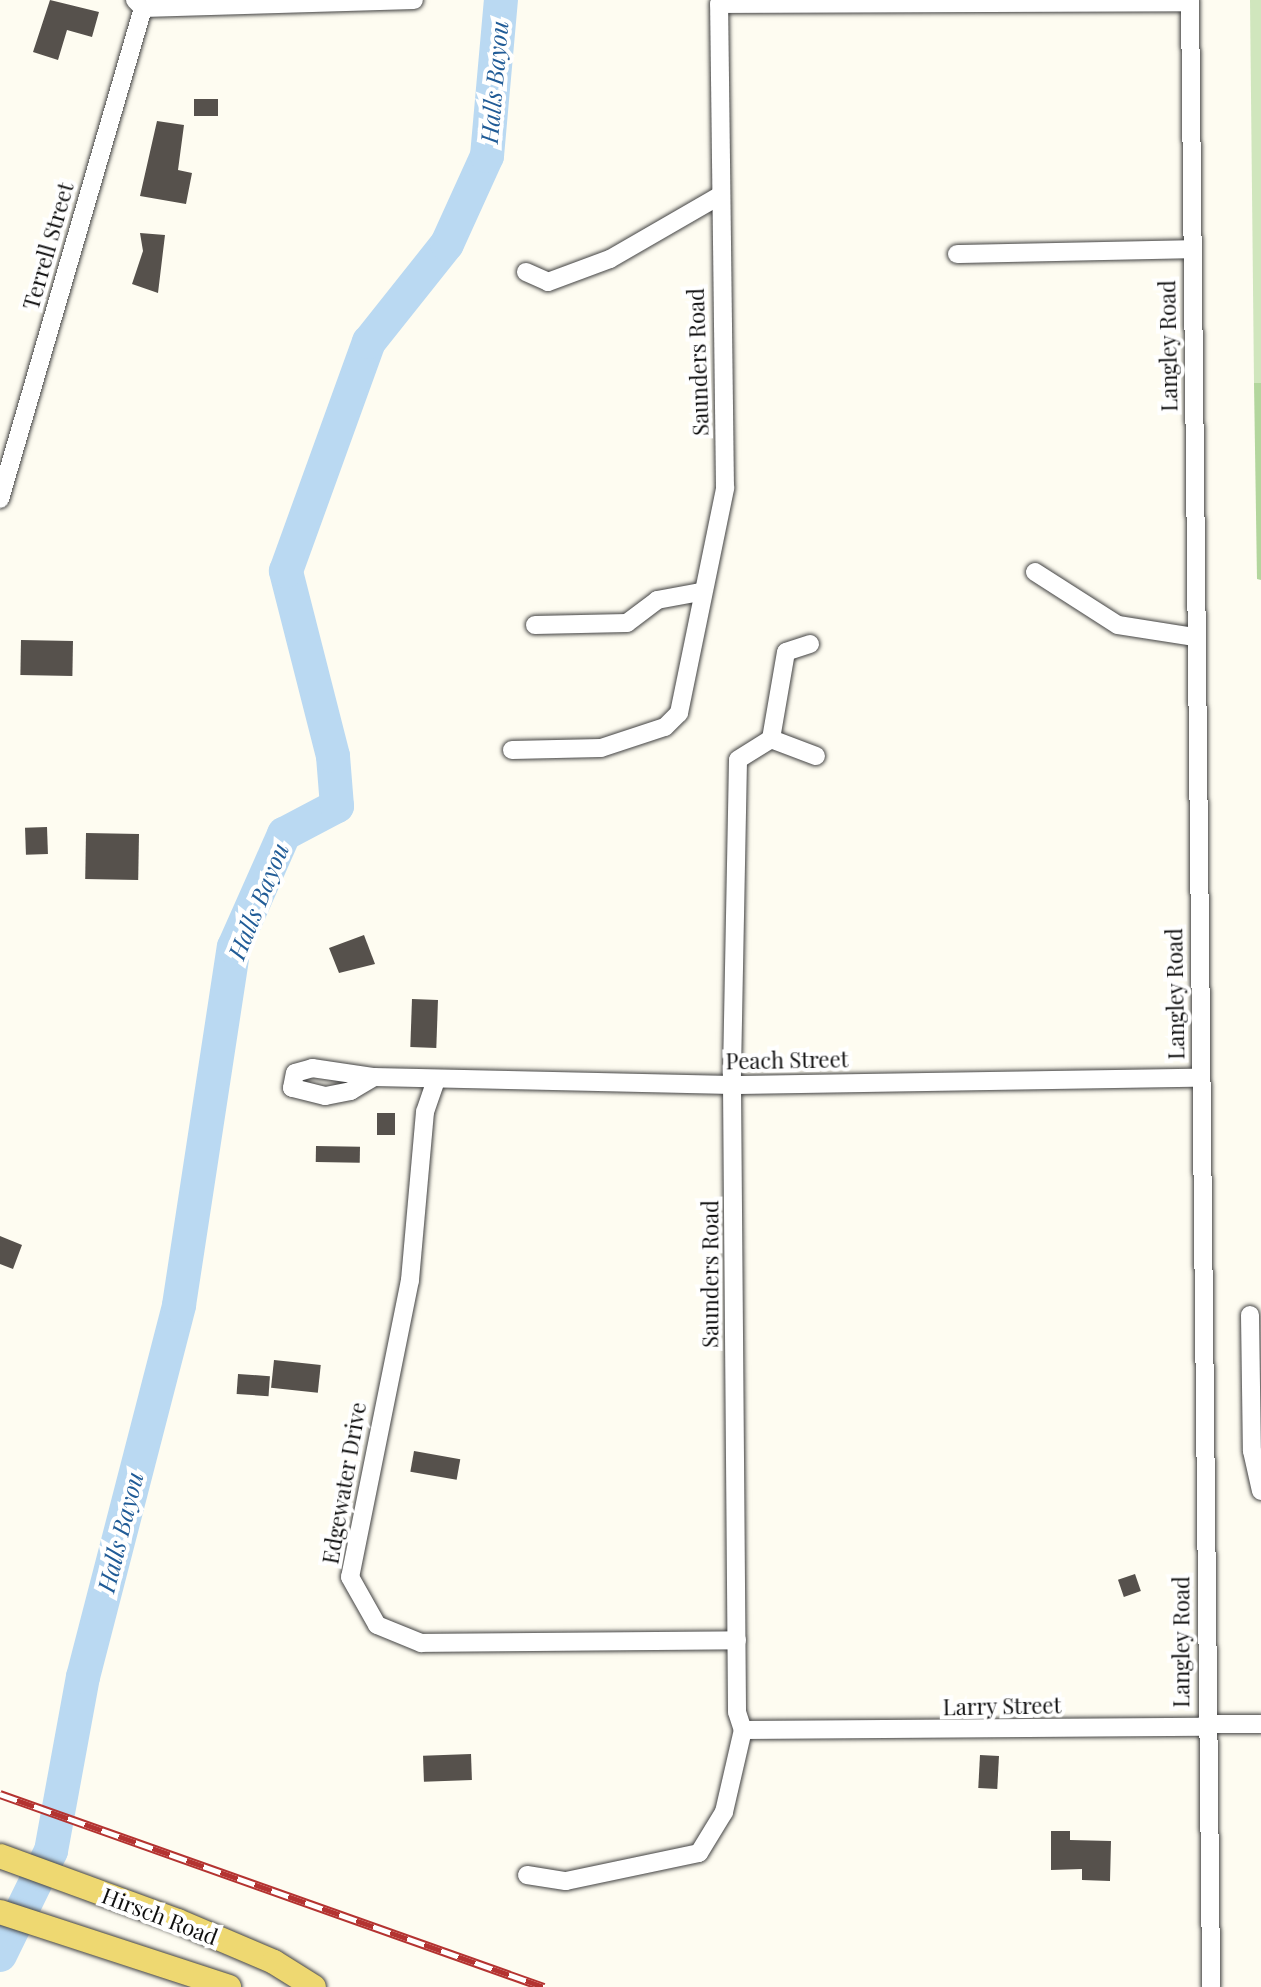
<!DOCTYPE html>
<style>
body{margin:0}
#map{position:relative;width:1261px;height:1987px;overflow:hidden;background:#fefcf1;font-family:"Playfair Display",serif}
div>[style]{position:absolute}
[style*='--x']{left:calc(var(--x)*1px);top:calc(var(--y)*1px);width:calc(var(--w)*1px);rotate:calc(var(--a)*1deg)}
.green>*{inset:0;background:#d0e6bd}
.forest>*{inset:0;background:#b3d69d}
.river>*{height:34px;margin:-17px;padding:0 17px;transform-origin:17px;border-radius:17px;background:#bad9f2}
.building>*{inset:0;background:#56514c;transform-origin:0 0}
.roads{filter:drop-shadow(0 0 2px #424242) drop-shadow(0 0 2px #424242)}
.minor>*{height:18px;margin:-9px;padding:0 9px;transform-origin:9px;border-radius:9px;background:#fff}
.major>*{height:24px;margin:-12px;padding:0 12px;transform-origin:12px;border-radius:12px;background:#eed871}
.rail>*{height:9px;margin-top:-4.5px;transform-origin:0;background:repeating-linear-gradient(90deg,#fff 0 18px,#b43331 0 36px);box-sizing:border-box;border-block:2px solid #b43331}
span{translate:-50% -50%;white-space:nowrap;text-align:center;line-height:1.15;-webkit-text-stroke:8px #fff;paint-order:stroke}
.street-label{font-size:22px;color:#0f0f0f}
.water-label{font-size:24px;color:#215c97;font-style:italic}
</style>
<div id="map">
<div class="green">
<i style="clip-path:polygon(1250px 0,1261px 0,1261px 383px,1254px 383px)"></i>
</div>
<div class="forest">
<i style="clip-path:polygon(1254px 383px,1261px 383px,1261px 580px,1257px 579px)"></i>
</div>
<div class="river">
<i style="--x:0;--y:1955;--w:116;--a:-63.9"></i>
<i style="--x:51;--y:1851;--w:177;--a:-79.6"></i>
<i style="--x:83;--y:1677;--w:384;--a:-75.5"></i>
<i style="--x:179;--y:1305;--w:362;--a:-81.3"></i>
<i style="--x:234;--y:947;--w:124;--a:-66.1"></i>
<i style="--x:284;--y:834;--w:60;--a:-27.8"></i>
<i style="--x:337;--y:806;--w:50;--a:-94.6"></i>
<i style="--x:333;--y:756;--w:191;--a:-104.3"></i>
<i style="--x:286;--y:571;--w:244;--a:-70.1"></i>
<i style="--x:369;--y:342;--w:125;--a:-51.5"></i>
<i style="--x:447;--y:244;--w:97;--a:-65.6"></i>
<i style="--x:487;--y:156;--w:157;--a:-84.9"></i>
</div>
<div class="building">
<i style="clip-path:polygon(50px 0,99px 12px,92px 37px,67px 30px,58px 60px,33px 52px)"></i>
<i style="left:194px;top:99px;width:24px;height:17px"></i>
<i style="clip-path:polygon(157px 121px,184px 125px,178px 170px,192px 173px,186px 204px,140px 196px)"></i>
<i style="clip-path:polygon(140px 233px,165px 235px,158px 293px,132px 284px,143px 251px)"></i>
<i style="left:21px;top:640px;width:52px;height:35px;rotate:1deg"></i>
<i style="left:47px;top:827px;width:27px;height:22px;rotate:88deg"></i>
<i style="left:86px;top:833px;width:53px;height:46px;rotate:1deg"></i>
<i style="clip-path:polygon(364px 935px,375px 964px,339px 973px,329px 948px)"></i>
<i style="left:412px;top:999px;width:26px;height:48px;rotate:2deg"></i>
<i style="left:377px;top:1113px;width:18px;height:22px"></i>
<i style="left:316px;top:1146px;width:44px;height:16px;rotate:1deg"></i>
<i style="clip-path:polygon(0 1236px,22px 1245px,13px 1269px,0 1264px)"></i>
<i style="left:274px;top:1360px;width:47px;height:28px;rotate:6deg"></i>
<i style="left:238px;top:1374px;width:32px;height:20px;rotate:4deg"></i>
<i style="left:414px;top:1451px;width:47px;height:21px;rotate:10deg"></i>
<i style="left:1135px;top:1574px;width:18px;height:18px;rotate:71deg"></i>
<i style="left:471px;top:1754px;width:26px;height:48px;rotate:88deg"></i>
<i style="left:980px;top:1755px;width:19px;height:33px;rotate:3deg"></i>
<i style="clip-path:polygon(1051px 1831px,1070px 1831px,1070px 1840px,1111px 1841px,1110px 1881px,1082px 1880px,1082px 1869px,1051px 1870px)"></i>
</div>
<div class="roads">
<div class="minor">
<i style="--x:135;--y:0;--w:11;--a:45"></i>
<i style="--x:143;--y:8;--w:271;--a:-1.7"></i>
<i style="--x:1190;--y:0;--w:1987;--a:89.39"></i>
<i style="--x:957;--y:254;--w:234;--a:-1.2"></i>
<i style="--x:526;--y:272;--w:24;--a:24"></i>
<i style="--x:548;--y:282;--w:66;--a:-20.4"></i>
<i style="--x:610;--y:259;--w:126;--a:-30"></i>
<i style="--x:0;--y:499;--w:511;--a:-73.76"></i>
<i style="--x:1035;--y:572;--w:98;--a:32.6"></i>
<i style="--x:1118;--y:625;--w:78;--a:8.9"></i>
<i style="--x:535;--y:625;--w:92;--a:-1.2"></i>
<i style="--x:627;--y:623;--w:38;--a:-37"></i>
<i style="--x:657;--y:600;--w:44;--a:-10.5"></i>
<i style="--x:810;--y:644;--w:25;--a:162"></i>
<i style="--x:786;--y:652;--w:88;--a:99.8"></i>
<i style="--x:771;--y:739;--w:39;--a:148"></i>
<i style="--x:738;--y:760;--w:325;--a:91.1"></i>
<i style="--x:732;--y:1085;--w:627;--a:89.54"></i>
<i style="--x:737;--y:1712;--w:19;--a:72"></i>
<i style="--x:743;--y:1730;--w:462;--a:-0.4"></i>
<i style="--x:771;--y:739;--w:48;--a:20.7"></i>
<i style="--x:512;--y:750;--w:89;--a:-1.3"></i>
<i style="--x:601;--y:748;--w:67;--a:-18.2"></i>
<i style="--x:665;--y:727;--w:20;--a:-45"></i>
<i style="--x:679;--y:713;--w:230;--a:-78.4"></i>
<i style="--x:725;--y:488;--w:484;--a:-90.7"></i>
<i style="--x:719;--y:4;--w:471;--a:-0.2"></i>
<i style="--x:374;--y:1077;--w:27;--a:149"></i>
<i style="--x:351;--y:1091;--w:26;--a:169"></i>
<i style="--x:325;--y:1096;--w:34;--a:-166"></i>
<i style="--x:292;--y:1088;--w:15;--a:-79"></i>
<i style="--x:295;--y:1073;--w:18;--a:-16"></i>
<i style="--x:312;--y:1068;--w:63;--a:8.3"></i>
<i style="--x:374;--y:1077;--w:358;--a:1.3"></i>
<i style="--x:732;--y:1085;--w:468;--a:-0.9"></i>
<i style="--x:436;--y:1080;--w:34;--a:109"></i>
<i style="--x:425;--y:1112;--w:169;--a:95.1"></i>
<i style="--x:410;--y:1280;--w:303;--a:101.4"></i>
<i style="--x:350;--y:1577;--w:55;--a:60.6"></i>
<i style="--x:377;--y:1625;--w:48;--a:22.2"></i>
<i style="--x:421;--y:1643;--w:316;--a:-0.5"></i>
<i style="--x:1250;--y:1315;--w:136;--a:89.2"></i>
<i style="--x:1252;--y:1451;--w:41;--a:77.3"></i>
<i style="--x:1205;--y:1724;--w:56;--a:0"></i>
<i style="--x:527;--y:1875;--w:39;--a:9"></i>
<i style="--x:566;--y:1881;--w:136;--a:-11.9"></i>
<i style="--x:699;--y:1853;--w:48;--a:-58.6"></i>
<i style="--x:724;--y:1812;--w:84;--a:-77"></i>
</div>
<div class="major">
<i style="--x:0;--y:1856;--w:189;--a:20.1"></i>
<i style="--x:178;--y:1921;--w:104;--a:23.1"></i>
<i style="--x:274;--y:1962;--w:47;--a:32"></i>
<i style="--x:0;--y:1912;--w:241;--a:18.1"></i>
</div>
</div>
<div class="rail">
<i style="--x:0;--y:1794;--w:577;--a:19.53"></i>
</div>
<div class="street-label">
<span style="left:48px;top:246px;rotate:-74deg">Terrell Street</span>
<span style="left:1168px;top:346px;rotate:-91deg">Langley Road</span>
<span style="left:698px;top:362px;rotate:-92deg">Saunders Road</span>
<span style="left:1175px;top:994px;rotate:-91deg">Langley Road</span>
<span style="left:787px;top:1060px;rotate:-1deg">Peach Street</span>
<span style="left:710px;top:1274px;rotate:-90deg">Saunders Road</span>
<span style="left:344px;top:1483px;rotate:-80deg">Edgewater Drive</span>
<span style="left:1181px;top:1642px;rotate:-90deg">Langley Road</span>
<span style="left:1002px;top:1706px;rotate:-1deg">Larry Street</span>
<span style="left:160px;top:1916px;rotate:21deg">Hirsch Road</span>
</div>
<div class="water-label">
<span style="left:494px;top:82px;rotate:-85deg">Halls Bayou</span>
<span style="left:258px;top:901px;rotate:-68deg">Halls Bayou</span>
<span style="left:120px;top:1532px;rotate:-76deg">Halls Bayou</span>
</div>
</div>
